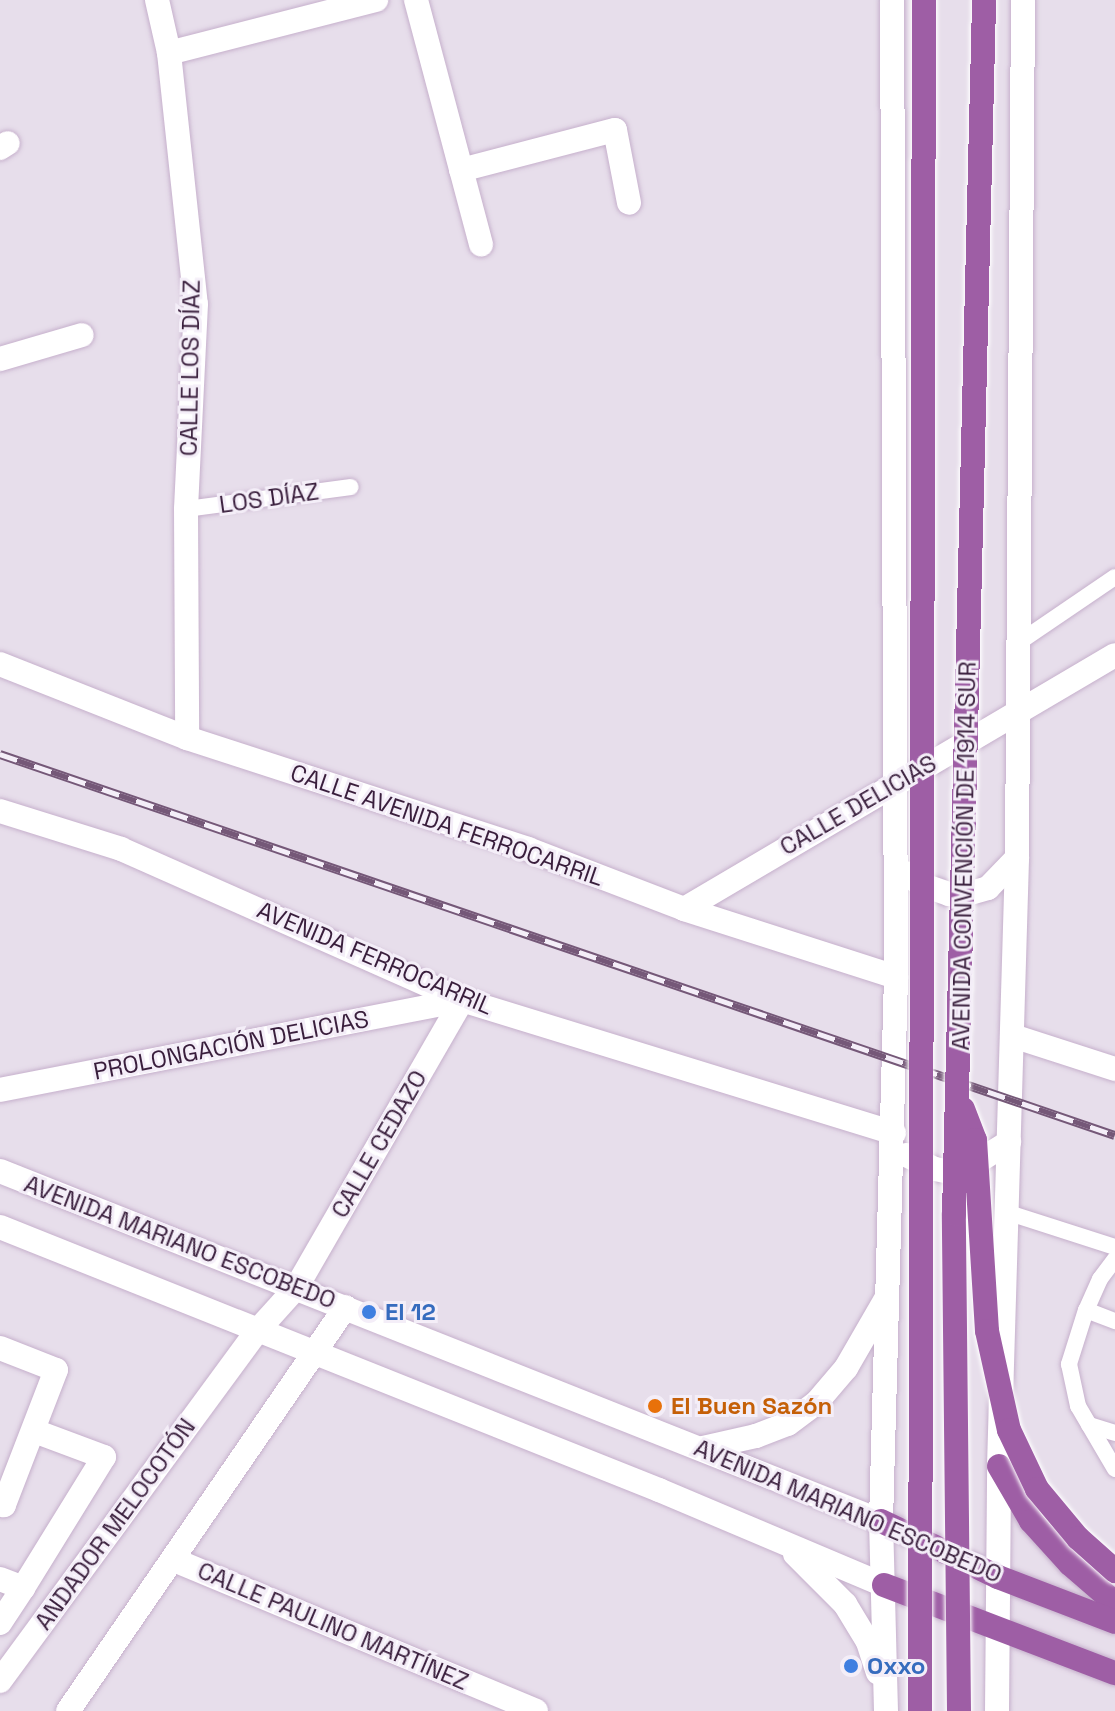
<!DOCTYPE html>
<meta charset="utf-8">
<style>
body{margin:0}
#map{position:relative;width:1115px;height:1711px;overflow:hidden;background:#e7deeb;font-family:"Space Grotesk",sans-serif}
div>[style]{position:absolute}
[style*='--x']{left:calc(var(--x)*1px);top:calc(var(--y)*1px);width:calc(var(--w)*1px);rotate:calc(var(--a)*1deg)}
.roads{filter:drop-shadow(0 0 2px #c6b0cc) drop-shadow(0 0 2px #c6b0cc)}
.lane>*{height:16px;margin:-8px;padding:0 8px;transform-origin:8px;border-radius:8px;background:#fff}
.street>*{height:24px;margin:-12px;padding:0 12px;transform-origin:12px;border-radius:12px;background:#fff}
.secondary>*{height:24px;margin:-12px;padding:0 12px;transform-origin:12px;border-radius:12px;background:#fff}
.primary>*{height:24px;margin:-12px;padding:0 12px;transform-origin:12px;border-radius:12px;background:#9e5ea5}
.rail>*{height:9px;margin-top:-4.5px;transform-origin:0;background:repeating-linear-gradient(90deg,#f4eef8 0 18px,#755878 0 36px);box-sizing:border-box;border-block:2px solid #755878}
.bridges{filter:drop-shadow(0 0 2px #fff) drop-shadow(0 0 2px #fff)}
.primary-bridge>*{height:24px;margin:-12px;padding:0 12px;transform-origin:12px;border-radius:12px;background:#9e5ea5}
.dots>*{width:22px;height:22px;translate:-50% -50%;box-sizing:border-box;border:4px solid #f4eef8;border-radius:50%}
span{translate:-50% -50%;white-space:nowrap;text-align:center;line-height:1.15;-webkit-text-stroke:6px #f4eef8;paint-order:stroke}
.street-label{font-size:24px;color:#391e3c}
.shop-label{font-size:24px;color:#366cbe;font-weight:700}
.left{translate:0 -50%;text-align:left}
.food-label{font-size:24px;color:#c56008;font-weight:700}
</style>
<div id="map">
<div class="roads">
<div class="lane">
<i style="--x:186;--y:509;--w:166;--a:-7.6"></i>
<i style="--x:1018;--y:643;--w:117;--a:-34.2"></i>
<i style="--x:1006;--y:1212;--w:114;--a:17.8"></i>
<i style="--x:1115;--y:1259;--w:25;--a:127"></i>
<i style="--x:1100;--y:1279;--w:34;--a:114"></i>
<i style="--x:1086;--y:1310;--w:57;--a:107.5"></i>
<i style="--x:1069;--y:1364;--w:43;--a:77.9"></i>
<i style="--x:1078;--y:1406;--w:73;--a:59.6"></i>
<i style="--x:1086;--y:1310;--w:31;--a:21"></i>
<i style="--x:1089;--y:1425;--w:27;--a:17"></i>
</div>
<div class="street">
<i style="--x:157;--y:0;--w:54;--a:77.2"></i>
<i style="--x:169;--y:53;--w:252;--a:83.9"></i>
<i style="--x:196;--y:304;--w:205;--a:92.8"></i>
<i style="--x:186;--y:509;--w:229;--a:89.7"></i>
<i style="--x:416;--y:0;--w:253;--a:75.1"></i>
<i style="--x:169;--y:53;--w:214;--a:-14.4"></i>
<i style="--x:0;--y:148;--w:9;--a:-32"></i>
<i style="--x:461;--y:170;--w:159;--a:-14.6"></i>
<i style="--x:615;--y:130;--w:74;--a:79.1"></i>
<i style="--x:0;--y:359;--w:85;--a:-16.3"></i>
<i style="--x:0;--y:664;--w:201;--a:21.6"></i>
<i style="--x:187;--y:738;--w:359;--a:18"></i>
<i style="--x:528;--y:849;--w:167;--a:21"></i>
<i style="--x:684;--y:909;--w:223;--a:17.8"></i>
<i style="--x:0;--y:811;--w:127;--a:17.4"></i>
<i style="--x:121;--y:849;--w:373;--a:23.9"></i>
<i style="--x:462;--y:1000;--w:452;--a:17.1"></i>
<i style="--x:684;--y:909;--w:500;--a:-30.51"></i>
<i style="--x:1013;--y:1036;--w:107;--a:17.9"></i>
<i style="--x:0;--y:1090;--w:471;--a:-11"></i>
<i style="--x:0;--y:1348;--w:60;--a:21.4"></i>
<i style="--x:56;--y:1370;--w:145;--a:111.1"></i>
<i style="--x:4;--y:1505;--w:4;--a:-166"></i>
<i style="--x:174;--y:1560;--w:392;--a:22.6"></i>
<i style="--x:0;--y:1579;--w:25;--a:21"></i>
<i style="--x:23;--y:1588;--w:154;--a:-58.3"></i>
<i style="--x:104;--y:1457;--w:75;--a:-159.6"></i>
<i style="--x:0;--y:1623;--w:42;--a:-56.7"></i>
<i style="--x:0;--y:1681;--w:436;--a:-53.7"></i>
<i style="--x:258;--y:1330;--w:57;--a:-47.9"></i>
<i style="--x:296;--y:1288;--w:332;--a:-60"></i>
<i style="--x:68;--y:1711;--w:490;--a:-55.5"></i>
</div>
<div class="secondary">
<i style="--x:906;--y:873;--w:18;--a:38"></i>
<i style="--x:920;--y:884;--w:31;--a:19"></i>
<i style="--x:949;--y:894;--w:18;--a:0"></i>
<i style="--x:967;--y:894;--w:22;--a:-16"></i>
<i style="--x:988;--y:888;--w:42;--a:-46"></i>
<i style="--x:906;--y:1155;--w:32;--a:26"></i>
<i style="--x:935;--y:1169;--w:15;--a:11"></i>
<i style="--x:950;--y:1172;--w:29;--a:-20"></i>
<i style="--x:977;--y:1162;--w:38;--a:-32"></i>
<i style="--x:0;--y:1171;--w:948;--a:21.67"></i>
<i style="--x:0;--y:1227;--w:710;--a:21.76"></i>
<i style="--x:659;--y:1490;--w:244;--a:22.9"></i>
<i style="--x:703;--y:1448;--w:54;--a:-12.8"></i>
<i style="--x:756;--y:1436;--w:34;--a:-21"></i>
<i style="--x:788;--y:1424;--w:36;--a:-37"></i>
<i style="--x:817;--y:1402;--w:45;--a:-49.5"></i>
<i style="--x:846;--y:1368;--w:82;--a:-60"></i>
<i style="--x:795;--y:1554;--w:71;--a:45"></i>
<i style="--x:845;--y:1604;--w:44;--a:58.8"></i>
<i style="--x:868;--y:1642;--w:32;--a:72"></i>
<i style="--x:886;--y:1711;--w:190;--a:-91.5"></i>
<i style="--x:881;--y:1521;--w:544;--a:-88.42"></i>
<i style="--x:896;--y:977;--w:977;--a:-90.23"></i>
<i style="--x:997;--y:1711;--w:245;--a:-89.5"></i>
<i style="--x:999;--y:1466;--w:608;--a:-88.3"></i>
<i style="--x:1017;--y:858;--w:858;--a:-89.6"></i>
</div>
<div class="primary">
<i style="--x:999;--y:1466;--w:64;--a:59.8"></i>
<i style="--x:1031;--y:1521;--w:58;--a:47.8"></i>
<i style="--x:1070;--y:1564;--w:60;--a:40.9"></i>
<i style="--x:881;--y:1521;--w:130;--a:25.6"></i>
<i style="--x:998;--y:1577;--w:125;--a:21"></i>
<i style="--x:884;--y:1585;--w:247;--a:20.9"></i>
</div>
</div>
<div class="rail">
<i style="--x:0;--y:754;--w:1178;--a:18.87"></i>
</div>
<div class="bridges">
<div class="primary-bridge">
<i style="--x:963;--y:1109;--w:33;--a:69"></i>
<i style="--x:975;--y:1140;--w:191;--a:86.4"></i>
<i style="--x:987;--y:1331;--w:101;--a:77.5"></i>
<i style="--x:1009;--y:1430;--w:65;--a:64.6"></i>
<i style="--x:1037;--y:1489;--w:64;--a:50.1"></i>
<i style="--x:1078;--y:1538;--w:50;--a:41.7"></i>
<i style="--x:920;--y:1711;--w:1711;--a:-89.87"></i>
<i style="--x:959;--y:1711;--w:497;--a:-90.6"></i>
<i style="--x:954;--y:1214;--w:1214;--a:-88.58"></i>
</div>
</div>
<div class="dots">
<i style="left:369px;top:1312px;background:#3f7fe0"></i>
<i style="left:655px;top:1406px;background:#e8710a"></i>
<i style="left:851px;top:1666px;background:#3f7fe0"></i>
</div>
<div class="street-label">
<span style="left:190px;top:368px;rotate:-89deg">CALLE LOS DÍAZ</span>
<span style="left:269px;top:498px;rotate:-8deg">LOS DÍAZ</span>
<span style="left:858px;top:805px;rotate:-30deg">CALLE DELICIAS</span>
<span style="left:447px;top:825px;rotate:19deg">CALLE AVENIDA FERROCARRIL</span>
<span style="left:964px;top:856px;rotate:-89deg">AVENIDA CONVENCIÓN DE 1914 SUR</span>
<span style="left:375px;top:958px;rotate:23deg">AVENIDA FERROCARRIL</span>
<span style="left:231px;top:1045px;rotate:-11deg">PROLONGACIÓN DELICIAS</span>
<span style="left:379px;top:1144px;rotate:-60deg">CALLE CEDAZO</span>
<span style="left:180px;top:1242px;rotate:21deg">AVENIDA MARIANO ESCOBEDO</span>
<span style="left:848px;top:1511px;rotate:23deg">AVENIDA MARIANO ESCOBEDO</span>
<span style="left:115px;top:1524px;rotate:-54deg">ANDADOR MELOCOTÓN</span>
<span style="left:333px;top:1626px;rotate:23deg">CALLE PAULINO MARTÍNEZ</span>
</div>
<div class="shop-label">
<span class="left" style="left:385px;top:1312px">El 12</span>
<span class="left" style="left:867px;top:1666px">Oxxo</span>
</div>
<div class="food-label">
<span class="left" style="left:671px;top:1406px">El Buen Sazón</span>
</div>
</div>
